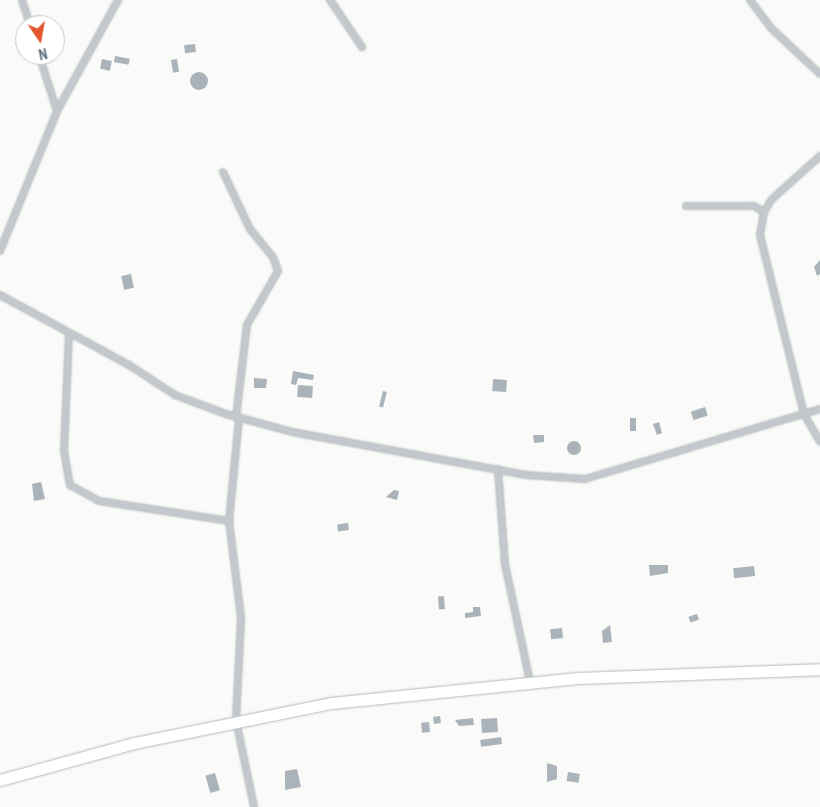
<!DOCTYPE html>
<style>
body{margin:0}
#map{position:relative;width:820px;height:807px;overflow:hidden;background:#fafaf8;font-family:"Roboto Condensed",sans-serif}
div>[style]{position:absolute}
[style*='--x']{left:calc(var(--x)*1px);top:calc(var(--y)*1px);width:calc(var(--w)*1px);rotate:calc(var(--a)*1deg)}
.building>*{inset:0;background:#aab3b9;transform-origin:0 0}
.round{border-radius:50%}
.roads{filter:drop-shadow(0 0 1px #b4b9bd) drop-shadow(0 0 1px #b4b9bd)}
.minor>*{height:6px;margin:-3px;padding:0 3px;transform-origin:3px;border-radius:3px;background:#c3c8cc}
.trunk>*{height:11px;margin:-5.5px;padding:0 5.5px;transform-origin:5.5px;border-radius:5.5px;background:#fff}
span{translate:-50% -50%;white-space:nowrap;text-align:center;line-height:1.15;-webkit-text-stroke:5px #fff;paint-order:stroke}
.north{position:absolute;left:15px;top:15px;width:50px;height:50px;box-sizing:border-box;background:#fff;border:1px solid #c1c8cd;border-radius:50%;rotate:168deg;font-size:14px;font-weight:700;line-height:20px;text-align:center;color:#657683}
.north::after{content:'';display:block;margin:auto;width:18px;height:22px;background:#e4572e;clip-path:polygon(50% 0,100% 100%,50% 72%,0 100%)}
</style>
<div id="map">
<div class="building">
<i style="left:195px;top:44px;width:8px;height:11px;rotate:83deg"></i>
<i style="left:115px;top:56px;width:15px;height:6px;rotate:11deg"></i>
<i style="left:102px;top:59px;width:10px;height:10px;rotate:11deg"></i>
<i style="left:177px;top:59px;width:13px;height:6px;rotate:81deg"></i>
<i class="round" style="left:190px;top:72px;width:18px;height:18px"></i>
<i style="clip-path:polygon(820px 260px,820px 274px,817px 276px,814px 267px)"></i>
<i style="left:131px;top:274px;width:14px;height:10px;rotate:78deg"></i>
<i style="clip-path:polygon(293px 371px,314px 375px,313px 380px,298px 378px,296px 385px,291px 384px)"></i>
<i style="clip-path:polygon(254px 378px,267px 379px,266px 388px,254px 388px)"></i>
<i style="left:493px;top:379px;width:14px;height:12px;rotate:4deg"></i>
<i style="left:298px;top:385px;width:15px;height:12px;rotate:4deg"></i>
<i style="left:383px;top:391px;width:4px;height:16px;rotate:14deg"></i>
<i style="left:705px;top:407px;width:9px;height:15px;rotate:72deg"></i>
<i style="left:630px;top:418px;width:6px;height:13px"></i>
<i style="clip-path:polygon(659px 422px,662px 433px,657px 435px,653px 424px)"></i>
<i style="clip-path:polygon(533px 435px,544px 435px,544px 442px,534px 443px)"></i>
<i class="round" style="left:567px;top:441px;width:14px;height:14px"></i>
<i style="clip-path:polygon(41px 482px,45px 499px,34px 501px,32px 484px)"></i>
<i style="clip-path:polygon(394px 490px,399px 491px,397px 500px,386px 497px)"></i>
<i style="left:348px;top:523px;width:7px;height:11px;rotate:82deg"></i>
<i style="clip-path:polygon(649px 565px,668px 565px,668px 573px,650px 576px)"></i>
<i style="left:754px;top:566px;width:10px;height:21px;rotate:84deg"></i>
<i style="left:444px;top:596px;width:13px;height:6px;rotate:86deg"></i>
<i style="clip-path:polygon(473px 607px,480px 607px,481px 616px,465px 618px,465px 613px,473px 612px)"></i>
<i style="left:697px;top:614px;width:6px;height:9px;rotate:72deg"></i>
<i style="clip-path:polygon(610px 625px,612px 642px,603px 643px,602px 631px)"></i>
<i style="left:562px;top:628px;width:10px;height:12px;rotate:84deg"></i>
<i style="left:440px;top:716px;width:7px;height:7px;rotate:82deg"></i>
<i style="clip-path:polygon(473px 718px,474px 725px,459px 726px,455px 720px)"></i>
<i style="left:497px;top:718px;width:14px;height:16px;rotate:86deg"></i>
<i style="left:429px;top:722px;width:10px;height:8px;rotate:84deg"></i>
<i style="left:501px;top:737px;width:7px;height:21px;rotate:82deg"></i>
<i style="clip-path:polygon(547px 763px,557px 766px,557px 779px,547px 782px)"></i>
<i style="clip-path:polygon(297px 769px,301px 787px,285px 790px,285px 771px)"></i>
<i style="left:568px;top:772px;width:12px;height:9px;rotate:9deg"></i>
<i style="left:215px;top:773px;width:18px;height:10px;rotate:74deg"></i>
</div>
<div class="roads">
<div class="minor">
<i style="--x:22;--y:0;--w:26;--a:72"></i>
<i style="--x:330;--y:0;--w:57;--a:55.8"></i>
<i style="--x:750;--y:0;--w:35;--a:53"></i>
<i style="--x:771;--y:28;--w:67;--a:43.2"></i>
<i style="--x:39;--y:55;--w:59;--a:72.2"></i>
<i style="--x:820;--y:156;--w:64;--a:138.1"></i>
<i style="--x:772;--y:199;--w:15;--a:122"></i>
<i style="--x:764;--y:212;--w:23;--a:100"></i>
<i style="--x:760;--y:235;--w:184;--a:76.2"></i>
<i style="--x:804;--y:414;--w:32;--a:60"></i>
<i style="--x:223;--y:172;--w:63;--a:64.7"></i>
<i style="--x:250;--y:229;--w:36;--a:51"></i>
<i style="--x:273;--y:257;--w:15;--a:70"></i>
<i style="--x:278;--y:271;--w:62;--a:119.9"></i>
<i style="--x:247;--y:325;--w:93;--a:96.8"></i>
<i style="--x:686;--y:206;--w:68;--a:0"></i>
<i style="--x:754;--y:206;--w:12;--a:31"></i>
<i style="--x:0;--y:251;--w:151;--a:-67.8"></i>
<i style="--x:57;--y:111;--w:127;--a:-61.2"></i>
<i style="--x:0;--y:295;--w:147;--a:28.5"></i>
<i style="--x:129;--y:365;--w:55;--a:33.1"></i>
<i style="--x:175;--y:395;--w:54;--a:20.4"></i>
<i style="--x:226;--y:414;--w:68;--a:15.3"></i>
<i style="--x:292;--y:432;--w:238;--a:10.4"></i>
<i style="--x:526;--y:475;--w:59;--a:3.9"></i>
<i style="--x:585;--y:479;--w:245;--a:-16.6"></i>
<i style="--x:69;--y:333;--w:118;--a:92.4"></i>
<i style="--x:64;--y:451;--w:35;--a:80"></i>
<i style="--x:70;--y:485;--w:33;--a:29"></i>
<i style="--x:99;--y:501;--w:132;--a:8.7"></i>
<i style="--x:239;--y:418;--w:103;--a:95.5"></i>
<i style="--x:229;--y:521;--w:98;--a:82.9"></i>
<i style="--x:241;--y:618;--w:102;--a:92.8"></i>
<i style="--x:236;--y:720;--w:89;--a:78.3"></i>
<i style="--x:498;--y:469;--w:95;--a:85.8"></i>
<i style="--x:505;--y:564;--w:121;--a:78"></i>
</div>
<div class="trunk">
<i style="--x:0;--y:780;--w:139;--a:-15.4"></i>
<i style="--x:134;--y:743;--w:201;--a:-11.5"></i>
<i style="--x:331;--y:703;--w:248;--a:-5.8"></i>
<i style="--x:578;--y:678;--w:242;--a:-2.1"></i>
</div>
</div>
<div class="north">N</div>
</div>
